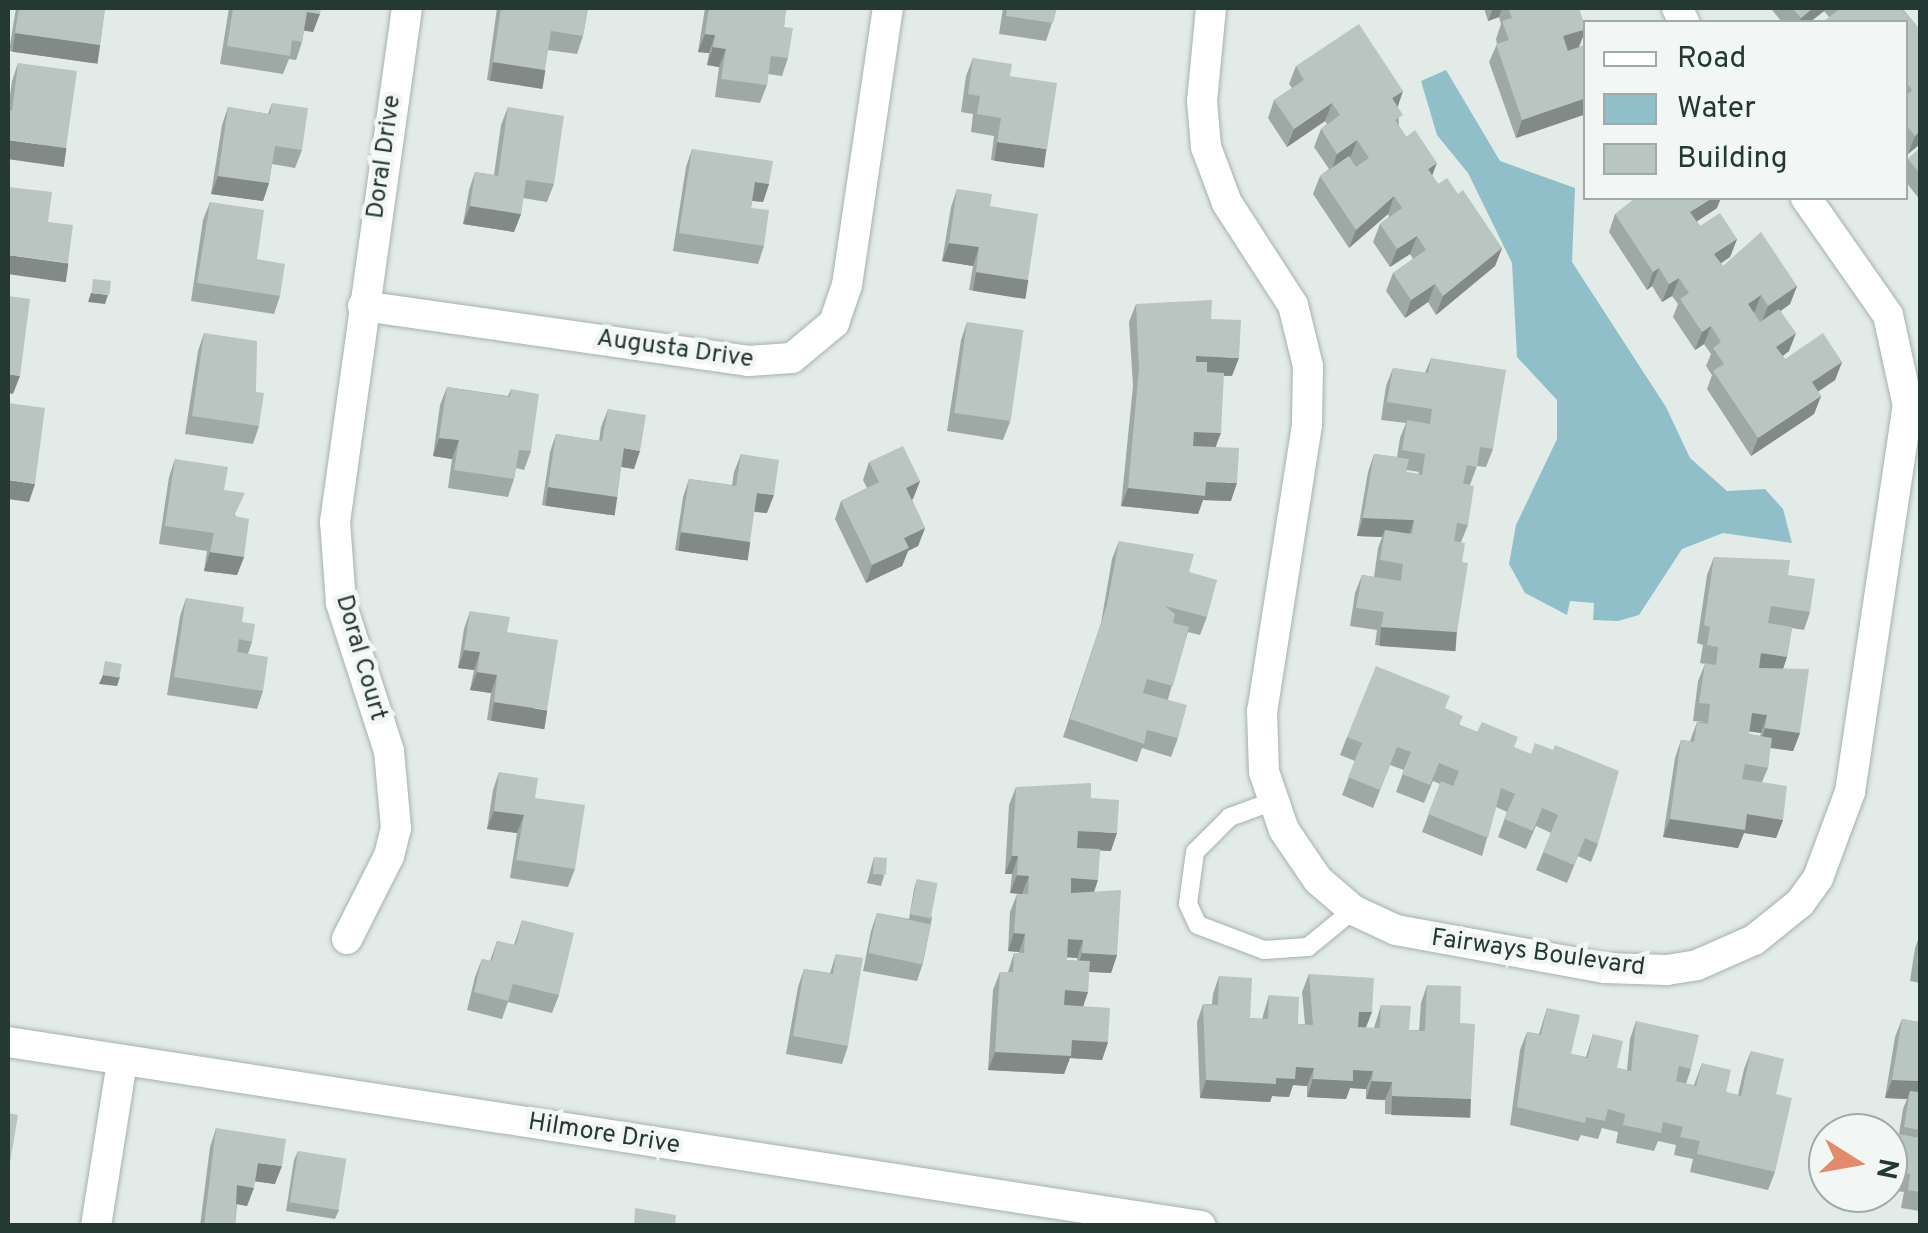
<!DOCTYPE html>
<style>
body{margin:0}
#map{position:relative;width:1928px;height:1233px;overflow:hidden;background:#e2ebe7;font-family:Overpass,sans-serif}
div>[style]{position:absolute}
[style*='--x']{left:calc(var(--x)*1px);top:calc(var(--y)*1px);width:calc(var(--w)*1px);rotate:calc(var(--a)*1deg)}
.water>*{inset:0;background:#91bfc9}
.roads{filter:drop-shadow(0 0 2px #a5b2ae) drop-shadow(0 0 2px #a5b2ae)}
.service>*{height:18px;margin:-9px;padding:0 9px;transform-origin:9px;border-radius:9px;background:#fff}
.minor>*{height:30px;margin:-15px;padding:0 15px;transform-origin:15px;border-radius:15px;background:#fff}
.wall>*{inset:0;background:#9ea9a5}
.shaded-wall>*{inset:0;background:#818a86;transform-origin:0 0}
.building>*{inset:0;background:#b8c5c0;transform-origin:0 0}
span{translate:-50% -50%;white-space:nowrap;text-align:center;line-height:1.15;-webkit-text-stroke:9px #f2f7f5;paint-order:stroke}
.street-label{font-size:25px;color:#243934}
.frame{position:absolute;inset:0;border:10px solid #243934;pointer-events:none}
.legend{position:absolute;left:1583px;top:20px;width:325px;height:180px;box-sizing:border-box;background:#f2f7f5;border:2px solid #a0aba8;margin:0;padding:12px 18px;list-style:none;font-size:30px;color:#243934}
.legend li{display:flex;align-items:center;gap:20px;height:50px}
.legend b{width:50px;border:2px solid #a0aba8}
.north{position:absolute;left:1808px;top:1113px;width:100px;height:100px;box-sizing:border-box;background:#f2f7f5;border:2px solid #a0aba8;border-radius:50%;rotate:101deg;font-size:28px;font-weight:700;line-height:40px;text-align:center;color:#243934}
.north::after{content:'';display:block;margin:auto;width:35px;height:45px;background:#e18b6a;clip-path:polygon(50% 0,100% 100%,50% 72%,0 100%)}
</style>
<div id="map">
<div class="water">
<i style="clip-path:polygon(1446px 70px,1500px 161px,1575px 188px,1572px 262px,1666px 407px,1690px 458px,1727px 491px,1765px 489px,1783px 509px,1792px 543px,1723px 533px,1682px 549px,1639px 615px,1618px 621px,1593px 620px,1594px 603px,1570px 601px,1567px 615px,1525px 593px,1509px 564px,1516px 525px,1557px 439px,1557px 400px,1517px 357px,1512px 263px,1468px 173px,1437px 135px,1421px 81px)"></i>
</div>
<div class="roads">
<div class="service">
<i style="--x:1271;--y:802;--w:44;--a:159.9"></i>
<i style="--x:1230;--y:817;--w:49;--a:135"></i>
<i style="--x:1195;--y:852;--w:52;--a:97.7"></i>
<i style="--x:1188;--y:904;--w:23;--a:65"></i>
<i style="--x:1198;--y:925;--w:71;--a:20.7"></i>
<i style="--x:1264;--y:950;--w:44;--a:-3.9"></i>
<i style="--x:1308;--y:947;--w:58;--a:-39.4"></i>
</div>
<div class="minor">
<i style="--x:1211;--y:8;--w:93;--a:95.5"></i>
<i style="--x:1202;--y:101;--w:46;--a:85"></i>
<i style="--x:1206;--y:147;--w:60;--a:69.4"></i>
<i style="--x:1227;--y:203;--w:121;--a:57.1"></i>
<i style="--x:1293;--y:305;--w:63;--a:76.2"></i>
<i style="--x:1308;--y:366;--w:59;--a:91"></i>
<i style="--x:1307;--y:425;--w:290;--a:98.9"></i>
<i style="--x:1262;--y:711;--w:61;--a:88.1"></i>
<i style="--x:1264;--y:772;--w:61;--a:71"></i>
<i style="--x:1284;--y:830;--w:60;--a:55.8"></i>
<i style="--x:1318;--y:880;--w:46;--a:40.6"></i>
<i style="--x:1353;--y:910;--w:47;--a:24.9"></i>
<i style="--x:1396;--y:930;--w:212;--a:10.3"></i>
<i style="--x:1605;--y:968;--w:62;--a:1.8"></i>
<i style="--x:1667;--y:970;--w:30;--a:-9"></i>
<i style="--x:1697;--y:965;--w:62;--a:-23.7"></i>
<i style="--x:1754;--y:940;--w:59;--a:-38.8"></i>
<i style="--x:1800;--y:903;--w:31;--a:-54"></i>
<i style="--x:1818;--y:878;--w:92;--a:-69.6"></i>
<i style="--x:1850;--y:792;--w:390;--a:-81.5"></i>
<i style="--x:1908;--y:406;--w:93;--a:-102.4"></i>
<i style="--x:1888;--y:315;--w:143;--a:-125"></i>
<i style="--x:1677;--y:8;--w:16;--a:63"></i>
<i style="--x:363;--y:306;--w:389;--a:8.1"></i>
<i style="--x:748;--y:361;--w:44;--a:-3.9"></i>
<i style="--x:792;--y:358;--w:55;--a:-39.8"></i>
<i style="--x:834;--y:323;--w:40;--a:-71.1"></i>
<i style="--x:847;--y:285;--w:280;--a:-81.6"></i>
<i style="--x:347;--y:939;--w:93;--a:-63.2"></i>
<i style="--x:389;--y:856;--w:29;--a:-76"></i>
<i style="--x:396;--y:828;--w:77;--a:-95.2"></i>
<i style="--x:389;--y:751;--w:156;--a:-108"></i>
<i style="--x:341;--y:603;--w:81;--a:-94.2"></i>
<i style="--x:335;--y:522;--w:519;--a:-82.03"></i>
<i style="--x:8;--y:1042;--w:1207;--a:8.77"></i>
<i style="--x:96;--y:1226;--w:167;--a:-81"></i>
</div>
</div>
<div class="wall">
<i style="clip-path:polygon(16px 8px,105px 8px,100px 45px,93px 63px,9px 51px)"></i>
<i style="clip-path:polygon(229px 8px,321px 8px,313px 32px,304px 30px,302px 42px,296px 60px,289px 59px,283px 74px,220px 64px)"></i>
<i style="clip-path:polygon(497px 8px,588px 8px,583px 36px,577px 54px,548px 50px,539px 88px,487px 80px)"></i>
<i style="clip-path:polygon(705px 8px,786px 8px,784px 27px,788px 58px,782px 76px,768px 74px,767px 85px,760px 103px,715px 97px,719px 67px,707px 65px,709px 53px,698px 52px)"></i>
<i style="clip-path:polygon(1003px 8px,1057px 8px,1046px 41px,999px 34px)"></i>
<i style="clip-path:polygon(1484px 8px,1579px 8px,1579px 47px,1586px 45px,1586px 114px,1516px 138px,1489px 62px,1497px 44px,1496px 39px,1501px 24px,1499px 17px,1488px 21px)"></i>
<i style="clip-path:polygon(1772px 8px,1903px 8px,1903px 9px,1920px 30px,1920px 144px,1908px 154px,1906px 151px,1906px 22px,1829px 17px,1824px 11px,1810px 22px,1782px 22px,1772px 10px)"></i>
<i style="clip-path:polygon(973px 58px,1010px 76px,1041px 167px,991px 160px,994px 136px,971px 132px,973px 114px,961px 112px,966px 76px)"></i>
<i style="clip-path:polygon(18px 63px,66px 148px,60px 166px,8px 110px,12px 81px)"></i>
<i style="clip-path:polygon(1296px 66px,1398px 106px,1399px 126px,1438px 184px,1458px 194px,1502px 248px,1495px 266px,1436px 315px,1428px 302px,1405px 318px,1386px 291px,1393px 273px,1413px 259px,1410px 254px,1390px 267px,1373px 242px,1380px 224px,1389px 217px,1388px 214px,1349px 248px,1313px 194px,1320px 176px,1329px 169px,1314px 147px,1321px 129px,1327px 124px,1325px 121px,1287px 147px,1268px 118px,1274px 100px,1292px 88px,1289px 84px)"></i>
<i style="clip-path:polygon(272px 103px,302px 150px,295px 168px,272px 164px,269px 183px,263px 201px,211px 194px,222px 125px,228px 107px,268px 114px)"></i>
<i style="clip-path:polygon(508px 107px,554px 184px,547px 202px,523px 198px,521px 214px,514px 232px,463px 224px,469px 190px,475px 172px,494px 175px,501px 125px)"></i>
<i style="clip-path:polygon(1920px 148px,1920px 200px,1906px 182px,1906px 166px,1908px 159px)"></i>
<i style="clip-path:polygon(692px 149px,769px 184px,763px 202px,752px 201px,751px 208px,764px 246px,758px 264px,673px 251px,686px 167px)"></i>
<i style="clip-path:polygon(957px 189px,1028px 280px,1022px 298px,969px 290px,973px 266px,942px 261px,951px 207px)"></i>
<i style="clip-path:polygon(210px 202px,280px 296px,274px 314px,191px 301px,203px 220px)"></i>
<i style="clip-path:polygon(1717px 208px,1697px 221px,1700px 226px,1737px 239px,1730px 257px,1721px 263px,1723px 266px,1797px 286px,1790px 304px,1781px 311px,1789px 351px,1783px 356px,1785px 359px,1842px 362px,1835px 380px,1818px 392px,1821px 396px,1814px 414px,1751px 456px,1707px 389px,1712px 375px,1706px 366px,1711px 354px,1704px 344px,1695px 350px,1673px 317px,1678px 304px,1672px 296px,1662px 302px,1652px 286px,1647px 290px,1609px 232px,1615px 214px)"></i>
<i style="clip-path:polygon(1136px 304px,1211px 319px,1232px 376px,1223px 376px,1216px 447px,1231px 501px,1203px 500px,1198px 514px,1121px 506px,1133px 386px,1129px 322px)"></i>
<i style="clip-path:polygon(967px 322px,1010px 422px,1003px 440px,947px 431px,961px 340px)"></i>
<i style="clip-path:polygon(204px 333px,256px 392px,259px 426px,253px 444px,185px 434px,198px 351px)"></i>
<i style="clip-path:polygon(evenodd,1431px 358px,1493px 449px,1486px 467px,1477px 466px,1470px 485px,1463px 484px,1468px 525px,1461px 542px,1462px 562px,1457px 632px,1451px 650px,1375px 645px,1377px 630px,1350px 626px,1355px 593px,1362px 575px,1374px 577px,1378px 548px,1382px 537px,1357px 536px,1368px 472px,1374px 454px,1397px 457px,1400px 438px,1406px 423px,1381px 420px,1386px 386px,1393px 368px,1425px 373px,1431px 358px,1407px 470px,1419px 472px,1418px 474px,1406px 472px,1407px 470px)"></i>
<i style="clip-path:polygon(447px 387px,508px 396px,511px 389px,531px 451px,524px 470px,516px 468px,514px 479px,508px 497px,448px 488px,452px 459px,433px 456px,440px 405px)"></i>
<i style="clip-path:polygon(608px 409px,634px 469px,621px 467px,617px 497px,610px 515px,542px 505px,550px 452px,556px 434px,599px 441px,601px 427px)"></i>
<i style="clip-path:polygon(741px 454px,767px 513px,754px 512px,743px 560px,675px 550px,683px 497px,689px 479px,732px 485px,734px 472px)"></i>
<i style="clip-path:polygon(175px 459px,224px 490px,236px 517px,244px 557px,237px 575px,204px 571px,207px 551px,159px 544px,169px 477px)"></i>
<i style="clip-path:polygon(869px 462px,920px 481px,912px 500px,925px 528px,918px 546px,908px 551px,902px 566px,866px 583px,835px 519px,841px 501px,867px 488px,863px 480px)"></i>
<i style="clip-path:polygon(1119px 541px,1189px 572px,1207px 617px,1200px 635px,1188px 632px,1168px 699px,1178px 738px,1171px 757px,1142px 748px,1137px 762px,1063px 737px,1101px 623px,1112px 559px)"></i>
<i style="clip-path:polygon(evenodd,1714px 557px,1788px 575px,1810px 612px,1804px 630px,1792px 628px,1787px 657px,1783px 668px,1800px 733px,1793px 751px,1770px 748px,1768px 768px,1762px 782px,1783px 820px,1776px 838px,1744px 833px,1738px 848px,1663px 837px,1675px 758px,1681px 740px,1690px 741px,1697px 722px,1704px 722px,1693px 721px,1698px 681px,1705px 664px,1700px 663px,1703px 645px,1697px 643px,1707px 575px,1714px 557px,1749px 731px,1761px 733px,1760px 736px,1749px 734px,1749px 731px)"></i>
<i style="clip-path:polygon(186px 598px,242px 622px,252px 642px,248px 654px,263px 691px,257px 709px,167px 695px,180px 616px)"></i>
<i style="clip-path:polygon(470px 611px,507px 632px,541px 728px,487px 720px,491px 693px,470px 690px,474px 670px,458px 668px,464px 629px)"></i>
<i style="clip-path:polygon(1445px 709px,1460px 725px,1514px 747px,1598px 844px,1591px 862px,1578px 856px,1567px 883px,1536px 870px,1551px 833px,1536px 826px,1526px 849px,1498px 837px,1507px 812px,1496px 807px,1482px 856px,1422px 832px,1440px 784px,1433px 781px,1424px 803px,1396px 792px,1404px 770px,1390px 765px,1373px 808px,1342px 795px,1355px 761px,1340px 755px,1347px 737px)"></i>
<i style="clip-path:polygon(499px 772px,535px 798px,575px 869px,568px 887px,510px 878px,517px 833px,487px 829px,493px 790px)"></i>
<i style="clip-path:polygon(evenodd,1016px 787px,1091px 798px,1111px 851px,1100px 850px,1094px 892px,1117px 955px,1111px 973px,1089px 972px,1083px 1007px,1108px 1042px,1102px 1060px,1070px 1058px,1064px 1074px,988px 1070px,993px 990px,1000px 972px,1008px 972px,1014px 953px,1019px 953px,1019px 952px,1008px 951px,1010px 912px,1017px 894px,1022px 894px,1010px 893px,1012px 874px,1005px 874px,1009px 805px,1016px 787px,1067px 957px,1077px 958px,1077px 961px,1067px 960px,1067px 957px)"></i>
<i style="clip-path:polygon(874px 857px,884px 876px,881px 886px,867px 883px)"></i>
<i style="clip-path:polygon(917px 879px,932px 918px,923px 963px,917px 981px,863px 971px,871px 931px,877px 913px,909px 919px,914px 889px)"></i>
<i style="clip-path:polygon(522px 920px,559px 995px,552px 1013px,508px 1002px,502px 1019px,467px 1010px,475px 977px,482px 959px,490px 961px,497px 941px,514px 945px)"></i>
<i style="clip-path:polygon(1920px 934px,1920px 983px,1910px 981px,1915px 948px)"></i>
<i style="clip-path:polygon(836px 954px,848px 1046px,842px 1064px,786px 1054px,798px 987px,804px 969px,830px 973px)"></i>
<i style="clip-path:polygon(1309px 974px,1366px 1028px,1374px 1028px,1381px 1005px,1409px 1030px,1419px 1030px,1421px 1003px,1427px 985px,1460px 1023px,1471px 1099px,1465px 1117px,1385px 1114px,1385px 1100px,1366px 1099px,1366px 1089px,1350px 1088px,1346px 1099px,1307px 1097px,1307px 1086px,1293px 1085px,1289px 1097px,1272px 1096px,1270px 1102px,1200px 1098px,1197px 1022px,1203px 1004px,1212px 1004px,1213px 994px,1219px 976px,1250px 1018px,1262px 1019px,1269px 995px,1298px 1024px,1305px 1024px,1302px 992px)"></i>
<i style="clip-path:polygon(1547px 1008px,1571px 1054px,1586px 1057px,1593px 1034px,1617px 1068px,1627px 1070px,1630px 1039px,1636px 1021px,1691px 1069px,1686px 1084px,1694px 1085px,1702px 1063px,1726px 1092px,1738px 1095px,1744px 1069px,1751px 1051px,1776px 1094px,1775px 1172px,1768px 1190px,1690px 1172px,1693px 1159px,1674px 1155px,1676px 1145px,1658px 1141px,1654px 1151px,1616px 1143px,1618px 1132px,1602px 1128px,1598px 1139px,1581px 1135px,1578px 1141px,1510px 1125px,1520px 1050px,1527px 1032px,1539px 1034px)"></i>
<i style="clip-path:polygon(1920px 1011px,1920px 1211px,1901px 1208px,1904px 1192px,1888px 1190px,1888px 1133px,1899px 1134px,1903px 1109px,1907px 1099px,1885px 1098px,1895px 1037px,1902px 1019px,1919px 1022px)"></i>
<i style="clip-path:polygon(216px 1128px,275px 1184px,255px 1181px,247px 1206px,237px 1204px,235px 1226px,200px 1226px,210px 1147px)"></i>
<i style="clip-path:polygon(298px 1151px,339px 1210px,335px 1219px,286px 1211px,294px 1160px)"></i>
</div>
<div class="shaded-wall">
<i style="clip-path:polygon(1493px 8px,1502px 8px,1499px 17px,1488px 21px)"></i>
<i style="clip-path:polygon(1813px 8px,1825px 8px,1824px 11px,1810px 22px,1799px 22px,1801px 18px)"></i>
<i style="clip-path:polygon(307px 12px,320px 14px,313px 32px,300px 30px)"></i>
<i style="clip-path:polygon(1586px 29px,1579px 47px,1557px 54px,1563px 36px)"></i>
<i style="left:15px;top:33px;width:86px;height:19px;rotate:8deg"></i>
<i style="clip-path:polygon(705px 34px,715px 35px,709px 53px,698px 52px)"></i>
<i style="clip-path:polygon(713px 47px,726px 49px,719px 67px,707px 65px)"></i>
<i style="left:493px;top:62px;width:53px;height:19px;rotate:9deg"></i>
<i style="clip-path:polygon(1403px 91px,1397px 109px,1392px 98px)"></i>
<i style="clip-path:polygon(1586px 98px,1586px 114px,1516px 138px,1522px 120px)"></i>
<i style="clip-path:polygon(1332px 103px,1325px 121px,1287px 147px,1294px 129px)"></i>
<i style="clip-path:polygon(1920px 131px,1920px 144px,1908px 154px,1915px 136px)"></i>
<i style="left:8px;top:140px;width:59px;height:19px;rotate:8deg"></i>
<i style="clip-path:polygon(1357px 140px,1350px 158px,1331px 172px,1337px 154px)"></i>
<i style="left:997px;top:142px;width:50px;height:19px;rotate:8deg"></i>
<i style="clip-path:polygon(1437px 163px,1430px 181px,1428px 169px)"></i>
<i style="clip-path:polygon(218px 176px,269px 183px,263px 201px,211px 194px)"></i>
<i style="clip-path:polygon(755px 182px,769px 184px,763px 202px,748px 200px)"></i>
<i style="clip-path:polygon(1394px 196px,1388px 214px,1349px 248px,1356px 230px)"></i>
<i style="clip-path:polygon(1712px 198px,1721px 198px,1717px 208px,1684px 230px,1690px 212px)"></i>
<i style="clip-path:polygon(470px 206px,521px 214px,514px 232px,463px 224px)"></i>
<i style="clip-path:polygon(1417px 236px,1410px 254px,1390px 267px,1397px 249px)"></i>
<i style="clip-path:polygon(1737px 239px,1730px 257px,1708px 272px,1714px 254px)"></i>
<i style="clip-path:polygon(949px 243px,979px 247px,973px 266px,942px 261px)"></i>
<i style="clip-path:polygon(1502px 248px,1495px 266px,1436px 315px,1443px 296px)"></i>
<i style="left:8px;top:255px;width:61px;height:19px;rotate:8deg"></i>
<i style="clip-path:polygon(1659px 268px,1652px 286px,1647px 290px,1653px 272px)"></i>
<i style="left:976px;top:272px;width:53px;height:19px;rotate:9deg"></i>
<i style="clip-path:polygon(1679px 278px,1672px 296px,1662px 302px,1669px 284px)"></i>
<i style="clip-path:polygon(1435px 284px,1428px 302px,1405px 318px,1411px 300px)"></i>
<i style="clip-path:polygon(1797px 286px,1790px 304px,1761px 324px,1768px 306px)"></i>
<i style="clip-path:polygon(91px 293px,108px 295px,105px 304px,88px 302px)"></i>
<i style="clip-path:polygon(1761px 295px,1754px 313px,1748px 304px)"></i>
<i style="clip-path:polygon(1711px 326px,1704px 344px,1695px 350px,1702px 332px)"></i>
<i style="clip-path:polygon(1796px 333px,1789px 351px,1770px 365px,1776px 347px)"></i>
<i style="clip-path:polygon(1196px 356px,1239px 358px,1232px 376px,1190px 374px)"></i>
<i style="clip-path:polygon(1842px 362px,1835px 380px,1805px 400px,1812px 382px)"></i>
<i style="clip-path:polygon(8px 374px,20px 376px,13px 394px,8px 393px)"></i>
<i style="clip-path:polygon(1821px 396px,1814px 414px,1751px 456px,1758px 438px)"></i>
<i style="clip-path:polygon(1194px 432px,1221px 433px,1214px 451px,1187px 450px)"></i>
<i style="clip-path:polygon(439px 438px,459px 440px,452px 459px,433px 456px)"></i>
<i style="clip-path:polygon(624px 448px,640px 451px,634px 469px,617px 466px)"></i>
<i style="clip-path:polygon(8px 480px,35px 484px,29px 502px,8px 499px)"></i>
<i style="clip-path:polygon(920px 481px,913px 499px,899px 506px,906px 488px)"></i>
<i style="clip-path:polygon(1206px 482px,1237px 483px,1231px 501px,1203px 500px,1198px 514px,1121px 506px,1128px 488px)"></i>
<i style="left:548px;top:487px;width:70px;height:19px;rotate:8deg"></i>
<i style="clip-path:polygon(757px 493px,774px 495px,767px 513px,751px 511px)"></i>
<i style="clip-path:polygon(1363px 518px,1414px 520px,1408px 538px,1385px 530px,1382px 537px,1357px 536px)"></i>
<i style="clip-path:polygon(925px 528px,918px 546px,908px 551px,902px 566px,866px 583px,872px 565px,904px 538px)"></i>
<i style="left:681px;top:532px;width:70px;height:19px;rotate:8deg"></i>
<i style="clip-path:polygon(210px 552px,244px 557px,237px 575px,204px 571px)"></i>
<i style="left:1381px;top:627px;width:76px;height:19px;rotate:4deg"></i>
<i style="clip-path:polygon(464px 650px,480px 652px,474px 670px,458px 668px)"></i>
<i style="clip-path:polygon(1761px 653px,1787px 657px,1781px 675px,1754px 671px)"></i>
<i style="clip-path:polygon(477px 672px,497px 675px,491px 693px,470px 690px)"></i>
<i style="clip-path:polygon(103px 675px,120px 677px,117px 686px,99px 684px)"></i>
<i style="left:494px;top:702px;width:54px;height:19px;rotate:9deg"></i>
<i style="clip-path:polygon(1752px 713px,1767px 715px,1761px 733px,1746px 731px)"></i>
<i style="clip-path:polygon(1765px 728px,1800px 733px,1793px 751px,1759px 746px)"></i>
<i style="clip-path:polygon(494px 811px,524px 815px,517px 833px,487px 829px)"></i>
<i style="clip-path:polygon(1747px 814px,1783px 820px,1776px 838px,1744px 833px,1738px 848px,1663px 837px,1670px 819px)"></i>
<i style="clip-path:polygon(1078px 831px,1117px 833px,1111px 851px,1071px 849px)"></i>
<i style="clip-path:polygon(1012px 856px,1018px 856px,1012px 874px,1005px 874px)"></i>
<i style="clip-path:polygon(1017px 875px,1029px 876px,1022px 894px,1010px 893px)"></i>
<i style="clip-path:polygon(1071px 878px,1098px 880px,1092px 898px,1065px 896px)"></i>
<i style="clip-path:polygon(1014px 933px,1025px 934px,1019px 952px,1008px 951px)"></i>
<i style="clip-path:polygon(1068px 939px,1083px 940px,1077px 958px,1062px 957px)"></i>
<i style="clip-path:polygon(1082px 953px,1117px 955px,1111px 973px,1076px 971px)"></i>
<i style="clip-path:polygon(1065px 990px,1088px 992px,1082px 1010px,1058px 1008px)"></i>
<i style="clip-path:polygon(1359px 1012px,1372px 1012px,1365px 1030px,1352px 1030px)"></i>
<i style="clip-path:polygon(1072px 1040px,1108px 1042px,1102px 1060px,1070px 1058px,1064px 1074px,988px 1070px,995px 1052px)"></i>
<i style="clip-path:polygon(1296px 1067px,1314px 1068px,1307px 1086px,1293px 1085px,1289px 1097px,1272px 1096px,1270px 1102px,1200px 1098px,1206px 1080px)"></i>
<i style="clip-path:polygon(1353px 1070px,1373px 1071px,1366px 1089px,1350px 1088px,1346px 1099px,1307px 1097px,1313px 1079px)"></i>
<i style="clip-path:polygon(1892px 1080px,1920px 1081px,1920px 1100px,1910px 1091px,1907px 1099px,1885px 1098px)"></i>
<i style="clip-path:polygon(1372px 1081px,1392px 1082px,1385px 1100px,1366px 1099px)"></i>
<i style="left:1392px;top:1096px;width:79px;height:19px;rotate:2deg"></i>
<i style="clip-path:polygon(258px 1163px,282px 1166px,275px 1184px,252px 1181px)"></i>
<i style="clip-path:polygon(237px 1185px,254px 1188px,247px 1206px,231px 1203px)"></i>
</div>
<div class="building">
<i style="clip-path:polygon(19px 8px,105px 8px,100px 45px,15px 33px)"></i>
<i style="clip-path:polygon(233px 8px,321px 8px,320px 14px,307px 12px,302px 42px,292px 40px,290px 56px,227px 46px)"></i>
<i style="clip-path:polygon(501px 8px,588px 8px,583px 36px,551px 31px,545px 70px,493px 62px)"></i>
<i style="clip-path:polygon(709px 8px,786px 8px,784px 27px,793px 28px,788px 58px,771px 56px,767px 85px,721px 79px,726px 49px,713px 47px,715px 35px,705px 34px)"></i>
<i style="clip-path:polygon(1007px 8px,1057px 8px,1053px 23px,1006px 16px)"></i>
<i style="clip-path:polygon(1508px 8px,1579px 8px,1586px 29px,1563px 36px,1568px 51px,1586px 45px,1586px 98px,1522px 120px,1496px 44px,1509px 40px,1502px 21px,1512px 18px)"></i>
<i style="clip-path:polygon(1792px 8px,1813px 8px,1801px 18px)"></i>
<i style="clip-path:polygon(1841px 8px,1901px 8px,1920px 30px,1920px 131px,1915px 136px,1906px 125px,1906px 96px,1912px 90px,1906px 82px,1906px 22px,1823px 22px)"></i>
<i style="clip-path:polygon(1359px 24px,1403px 91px,1392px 98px,1403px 115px,1395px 120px,1406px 137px,1415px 130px,1437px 163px,1428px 169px,1438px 184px,1447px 178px,1458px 194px,1463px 190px,1502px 248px,1443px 296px,1435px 284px,1411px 300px,1393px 273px,1426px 250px,1417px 236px,1397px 249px,1380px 224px,1402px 208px,1394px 196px,1356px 230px,1320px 176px,1349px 156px,1356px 167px,1369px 158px,1357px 140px,1337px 154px,1321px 129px,1340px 115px,1332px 103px,1294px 129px,1274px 100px,1304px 80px,1296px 66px)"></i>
<i style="clip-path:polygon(973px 58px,1012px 64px,1010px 76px,1057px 83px,1047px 149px,997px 142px,1001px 118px,977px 114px,980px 96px,968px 94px)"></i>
<i style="clip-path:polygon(18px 63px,77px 71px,66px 148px,8px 140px,8px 110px,12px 111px)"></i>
<i style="clip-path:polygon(272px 103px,308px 108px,302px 150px,275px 146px,269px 183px,218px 176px,228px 107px,270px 114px)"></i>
<i style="clip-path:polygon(508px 107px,564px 116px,554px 184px,526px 180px,521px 214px,470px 206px,475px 172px,498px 176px)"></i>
<i style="clip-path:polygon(1920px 148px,1920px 174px,1908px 159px)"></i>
<i style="clip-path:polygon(692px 149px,773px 161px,769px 184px,755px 182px,751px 208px,769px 210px,764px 246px,679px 233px)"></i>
<i style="clip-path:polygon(8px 187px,52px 192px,48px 222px,73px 225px,68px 263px,8px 255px)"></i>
<i style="clip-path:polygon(957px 189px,992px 194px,990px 206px,1038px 214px,1028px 280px,976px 272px,979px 247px,949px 243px)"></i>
<i style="clip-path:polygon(1635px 198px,1712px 198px,1690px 212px,1700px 226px,1720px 213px,1737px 239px,1714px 254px,1723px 266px,1761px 232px,1797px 286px,1768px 306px,1761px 295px,1748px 304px,1760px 322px,1779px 309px,1796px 333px,1776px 347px,1785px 359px,1823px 333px,1842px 362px,1812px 382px,1821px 396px,1758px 438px,1713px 371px,1724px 364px,1713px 348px,1721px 342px,1711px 326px,1702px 332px,1680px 299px,1689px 293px,1679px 278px,1669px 284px,1659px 268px,1653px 272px,1615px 214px)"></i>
<i style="clip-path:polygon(210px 202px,264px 210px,257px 259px,285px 264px,280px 296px,197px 283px)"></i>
<i style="left:93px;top:279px;width:18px;height:14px;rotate:6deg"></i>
<i style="clip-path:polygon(8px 296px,30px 299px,20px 376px,8px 374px)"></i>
<i style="clip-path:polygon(1212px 300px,1211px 319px,1241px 320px,1239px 358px,1196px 356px,1196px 362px,1207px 362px,1207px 372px,1224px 373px,1221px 433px,1194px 432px,1193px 446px,1239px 448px,1237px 483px,1206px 482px,1205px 496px,1128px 488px,1139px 368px,1136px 304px)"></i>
<i style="left:967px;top:322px;width:57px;height:92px;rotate:8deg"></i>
<i style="clip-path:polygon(204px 333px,257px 341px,256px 392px,264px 393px,259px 426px,192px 416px)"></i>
<i style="clip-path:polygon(1431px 358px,1506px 370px,1493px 449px,1480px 447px,1477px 467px,1467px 465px,1463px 484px,1474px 486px,1468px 525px,1457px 523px,1454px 541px,1465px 543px,1462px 562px,1468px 563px,1457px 632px,1381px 627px,1384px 612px,1356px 608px,1362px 575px,1401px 581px,1403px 564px,1380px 560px,1385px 530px,1412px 534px,1414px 520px,1363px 518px,1374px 454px,1409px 459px,1406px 472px,1422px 475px,1425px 454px,1402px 450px,1407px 420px,1430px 424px,1432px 409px,1387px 402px,1393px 368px,1428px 373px)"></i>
<i style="clip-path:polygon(447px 387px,510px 397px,511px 389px,539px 394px,531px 451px,519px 450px,514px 479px,454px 470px,459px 440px,439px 438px)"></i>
<i style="clip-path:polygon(8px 403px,45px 408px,35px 484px,8px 480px)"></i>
<i style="clip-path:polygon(608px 409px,646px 415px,640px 451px,624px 448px,617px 497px,548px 487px,556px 434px,602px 441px)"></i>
<i style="clip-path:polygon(903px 446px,920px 481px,906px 488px,925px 528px,904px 538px,909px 548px,872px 565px,841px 501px,879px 482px,869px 462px)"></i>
<i style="clip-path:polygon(741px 454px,779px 460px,774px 495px,757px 493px,750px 542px,681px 532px,689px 479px,736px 486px)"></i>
<i style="clip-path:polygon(175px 459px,228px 467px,224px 490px,245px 493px,234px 516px,249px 519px,244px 557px,210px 552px,214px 533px,165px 526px)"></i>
<i style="clip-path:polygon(1119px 541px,1194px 554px,1189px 572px,1217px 580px,1207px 617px,1165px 606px,1175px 614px,1173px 623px,1189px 627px,1173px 686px,1147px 679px,1143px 693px,1187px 705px,1178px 738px,1147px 730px,1144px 744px,1070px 719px,1107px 605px)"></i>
<i style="clip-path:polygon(1714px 557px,1790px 560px,1788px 575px,1815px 579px,1810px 612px,1771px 606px,1768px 623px,1792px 627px,1787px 657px,1761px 653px,1759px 668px,1809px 669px,1800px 733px,1765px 728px,1767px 715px,1752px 713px,1749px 734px,1772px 738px,1768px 768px,1745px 764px,1742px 779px,1787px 786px,1783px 820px,1747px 814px,1745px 830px,1670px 819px,1681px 740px,1694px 742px,1697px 722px,1708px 724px,1710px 704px,1699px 703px,1705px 663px,1716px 665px,1718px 647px,1707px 645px,1710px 627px,1704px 625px)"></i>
<i style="clip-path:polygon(186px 598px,244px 607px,242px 622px,255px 624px,252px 642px,239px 639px,237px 652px,268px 657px,263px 691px,174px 677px)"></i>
<i style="clip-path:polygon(470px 611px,510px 617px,507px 632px,558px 640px,547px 710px,494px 702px,497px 675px,477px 672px,480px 652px,464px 650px)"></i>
<i style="left:105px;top:661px;width:17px;height:14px;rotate:10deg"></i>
<i style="clip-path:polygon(1376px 666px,1450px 696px,1445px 708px,1463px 716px,1459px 725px,1477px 732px,1482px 722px,1518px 737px,1514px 747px,1531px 754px,1535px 743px,1553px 750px,1555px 745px,1619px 771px,1598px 844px,1585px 838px,1574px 865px,1543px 852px,1558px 815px,1542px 808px,1533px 831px,1504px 819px,1515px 794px,1501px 788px,1488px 838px,1428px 814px,1441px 781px,1453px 786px,1459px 771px,1439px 763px,1430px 785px,1402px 774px,1411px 752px,1397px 747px,1380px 790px,1348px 777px,1362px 743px,1347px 737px)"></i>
<i style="clip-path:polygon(499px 772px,538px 778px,535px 798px,585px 805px,575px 869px,516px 860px,524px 815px,494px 811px)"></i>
<i style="clip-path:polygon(1091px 783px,1091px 798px,1119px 800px,1117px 833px,1078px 831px,1077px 848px,1100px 849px,1098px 880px,1071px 878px,1071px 893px,1121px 890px,1117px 955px,1082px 953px,1083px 940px,1068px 939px,1067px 960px,1090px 961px,1088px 992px,1065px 990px,1064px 1005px,1110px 1008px,1108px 1042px,1072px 1040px,1071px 1056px,995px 1052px,1000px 972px,1013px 972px,1014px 953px,1024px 953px,1025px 934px,1014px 933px,1017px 894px,1028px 894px,1029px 876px,1017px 875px,1018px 856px,1012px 856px,1016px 787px)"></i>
<i style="left:874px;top:857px;width:13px;height:17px;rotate:4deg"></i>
<i style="left:917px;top:879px;width:21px;height:36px;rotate:11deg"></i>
<i style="left:877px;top:913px;width:55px;height:41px;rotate:12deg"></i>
<i style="clip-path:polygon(522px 920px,574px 933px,559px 995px,513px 984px,508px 1001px,474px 992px,482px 959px,492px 961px,497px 941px,516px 945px)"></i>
<i style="clip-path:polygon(1920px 939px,1920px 964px,1917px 963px)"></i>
<i style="clip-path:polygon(836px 954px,863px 958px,848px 1046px,793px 1036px,804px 969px,833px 974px)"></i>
<i style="clip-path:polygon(1309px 974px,1374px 978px,1372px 1012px,1359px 1012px,1358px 1027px,1380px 1028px,1381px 1005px,1411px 1006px,1409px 1030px,1425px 1031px,1427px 985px,1461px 986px,1460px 1023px,1475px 1024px,1471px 1099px,1392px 1096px,1392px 1082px,1372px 1081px,1373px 1071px,1353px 1070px,1353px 1081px,1313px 1079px,1314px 1068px,1296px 1067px,1295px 1079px,1276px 1078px,1276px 1084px,1206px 1080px,1203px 1004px,1218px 1005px,1219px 976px,1252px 978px,1250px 1018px,1268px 1019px,1269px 995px,1299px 997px,1298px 1024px,1313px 1025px)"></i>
<i style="clip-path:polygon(1547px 1008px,1580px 1015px,1571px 1054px,1588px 1058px,1593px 1034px,1623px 1041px,1617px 1068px,1631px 1071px,1636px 1021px,1699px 1035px,1691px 1069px,1679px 1066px,1676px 1081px,1696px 1086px,1702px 1063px,1731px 1070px,1726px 1092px,1741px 1096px,1751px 1051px,1784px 1059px,1776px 1094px,1792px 1098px,1775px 1172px,1697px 1154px,1700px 1141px,1680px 1137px,1683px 1127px,1663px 1122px,1661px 1133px,1623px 1125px,1625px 1114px,1608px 1109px,1605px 1121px,1586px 1117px,1585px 1123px,1517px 1107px,1527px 1032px,1541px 1035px)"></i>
<i style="clip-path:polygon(1902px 1019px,1920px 1022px,1920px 1081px,1892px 1080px)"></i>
<i style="clip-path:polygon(1910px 1091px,1920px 1092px,1920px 1130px,1904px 1127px)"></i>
<i style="clip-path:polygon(8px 1113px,18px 1115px,10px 1163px,8px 1163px)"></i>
<i style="clip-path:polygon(216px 1128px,286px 1139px,282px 1166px,258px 1163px,254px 1188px,237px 1185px,235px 1226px,204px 1226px)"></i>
<i style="clip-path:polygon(1887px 1132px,1920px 1138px,1920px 1192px,1908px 1190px,1910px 1174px,1888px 1170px,1888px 1133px)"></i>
<i style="left:298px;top:1151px;width:49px;height:52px;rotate:9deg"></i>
<i style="clip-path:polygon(635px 1208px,676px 1215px,675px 1226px,634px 1226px)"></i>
</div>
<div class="street-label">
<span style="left:385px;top:157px;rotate:-82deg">Doral Drive</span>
<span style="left:675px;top:350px;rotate:8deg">Augusta Drive</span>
<span style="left:360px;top:658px;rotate:74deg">Doral Court</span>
<span style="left:1538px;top:954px;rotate:8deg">Fairways Boulevard</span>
<span style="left:604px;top:1135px;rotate:9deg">Hilmore Drive</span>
</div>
<div class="frame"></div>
<ul class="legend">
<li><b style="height:12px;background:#fff"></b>Road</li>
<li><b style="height:28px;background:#91bfc9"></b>Water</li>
<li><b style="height:28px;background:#b8c5c0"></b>Building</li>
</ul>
<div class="north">N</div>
</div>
